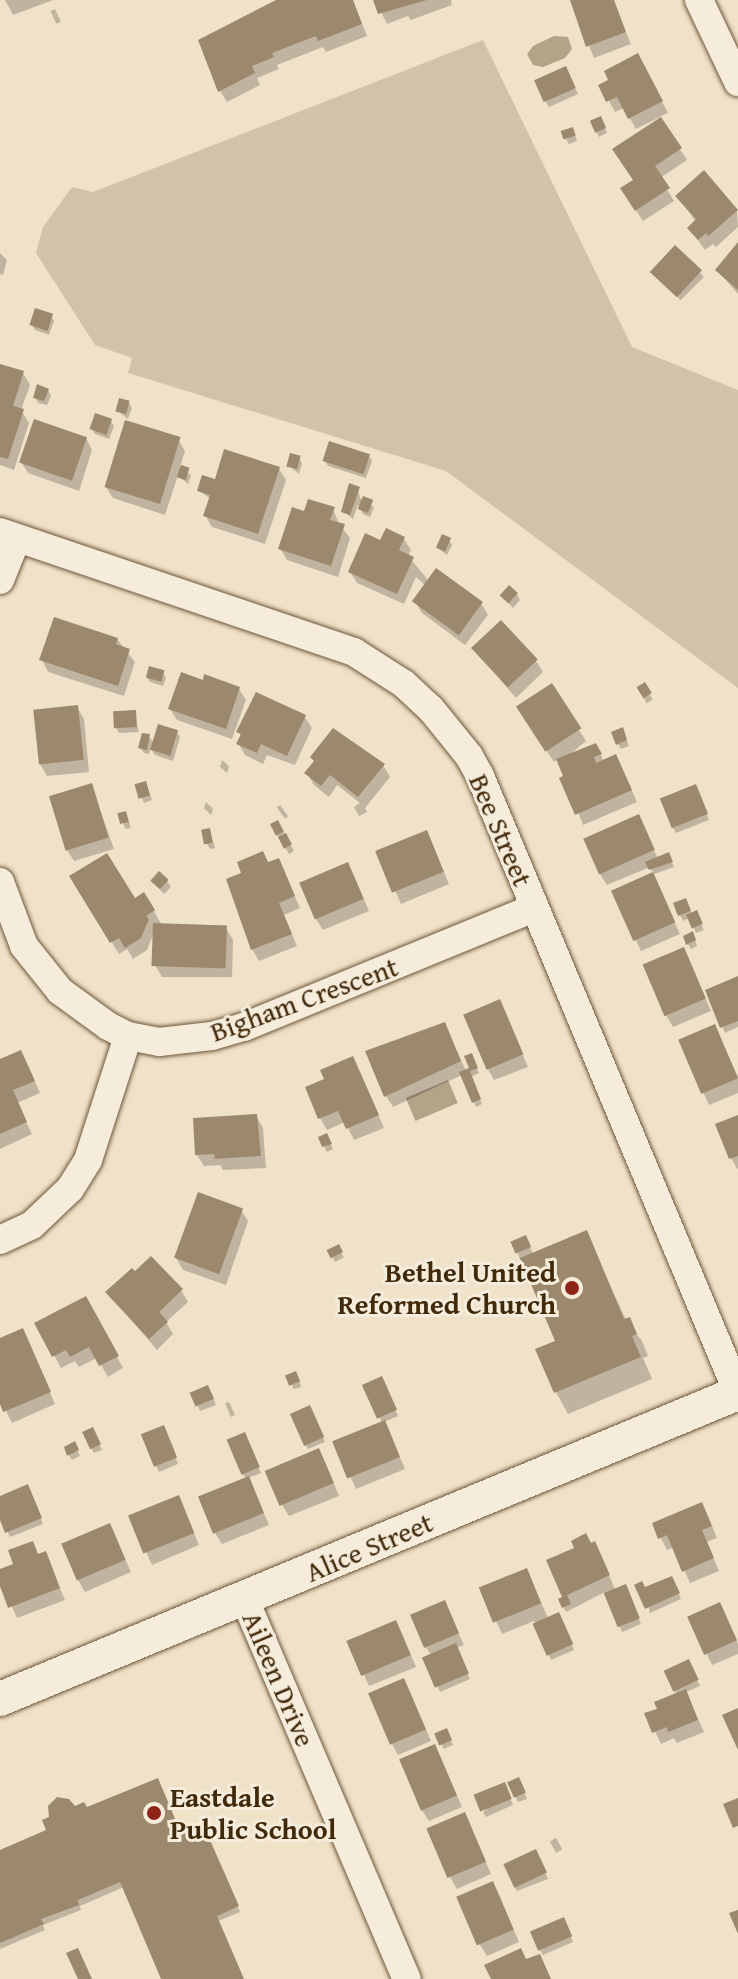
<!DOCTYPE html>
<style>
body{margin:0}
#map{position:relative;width:738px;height:1979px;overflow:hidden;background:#f0e2c8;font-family:"Gentium Book Plus",serif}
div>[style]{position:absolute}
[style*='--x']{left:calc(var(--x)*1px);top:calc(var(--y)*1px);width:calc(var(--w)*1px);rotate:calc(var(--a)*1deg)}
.green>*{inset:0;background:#d2c3a8}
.water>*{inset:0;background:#b5a387;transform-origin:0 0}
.shadow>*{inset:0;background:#0003;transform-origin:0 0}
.building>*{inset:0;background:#9c896d;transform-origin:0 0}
.roads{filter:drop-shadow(0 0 2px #6e573a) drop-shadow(0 0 2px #6e573a)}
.minor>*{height:28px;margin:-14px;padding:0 14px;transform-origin:14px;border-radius:14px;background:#f5ecdb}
.tertiary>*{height:34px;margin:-17px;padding:0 17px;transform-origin:17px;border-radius:17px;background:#f5ecdb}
.dots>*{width:22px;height:22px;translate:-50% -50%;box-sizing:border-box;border:4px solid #f5ecdb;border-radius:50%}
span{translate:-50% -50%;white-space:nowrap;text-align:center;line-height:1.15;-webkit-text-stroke:6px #f5ecdb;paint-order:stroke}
.street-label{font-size:28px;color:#42290a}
.poi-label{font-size:28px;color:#42290a;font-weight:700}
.right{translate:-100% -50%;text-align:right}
.left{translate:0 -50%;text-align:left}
</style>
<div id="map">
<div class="green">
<i style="clip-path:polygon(483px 40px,632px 347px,738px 390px,738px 688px,446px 471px,128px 373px,132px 358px,95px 345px,36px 253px,43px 227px,72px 187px,93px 192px)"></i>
</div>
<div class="water">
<i style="clip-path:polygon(554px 36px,568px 37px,572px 49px,565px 58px,543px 67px,533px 65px,527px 54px,533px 46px)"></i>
<i style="left:448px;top:1080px;width:25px;height:46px;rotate:67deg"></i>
</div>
<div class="shadow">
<i style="clip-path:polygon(5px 0,53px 0,13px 15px)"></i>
<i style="clip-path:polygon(285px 0,353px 0,367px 36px,326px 52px,323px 47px,277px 65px,279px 69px,257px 78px,260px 85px,227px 102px,220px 91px)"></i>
<i style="clip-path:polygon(375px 0,451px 0,452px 5px,411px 20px,408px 16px,387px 24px)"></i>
<i style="clip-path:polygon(571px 0,613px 2px,631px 44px,594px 58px)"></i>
<i style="left:55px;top:9px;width:14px;height:5px;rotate:65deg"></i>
<i style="clip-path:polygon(644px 67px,668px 113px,659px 117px,687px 160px,660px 178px,674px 201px,643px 221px,629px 200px,659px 121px,658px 118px,636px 129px,624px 108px,615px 112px,601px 86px)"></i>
<i style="clip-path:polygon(565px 68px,578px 94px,549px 107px,546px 102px)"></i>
<i style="clip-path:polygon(604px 124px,607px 133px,599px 137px,596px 131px)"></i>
<i style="clip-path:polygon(575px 135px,577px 141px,569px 144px,566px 139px)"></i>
<i style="clip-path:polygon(677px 196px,737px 211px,738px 227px,716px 247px,713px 244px,705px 250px,689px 228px,696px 222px)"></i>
<i style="clip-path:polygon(738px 246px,738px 294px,717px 270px)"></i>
<i style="left:675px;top:248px;width:41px;height:33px;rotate:45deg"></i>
<i style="clip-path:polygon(0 253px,7px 260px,3px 275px,0 274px)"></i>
<i style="clip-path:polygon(51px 316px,54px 321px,49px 335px,35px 330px,32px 325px)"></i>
<i style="clip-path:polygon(0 366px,23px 373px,30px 385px,21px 410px,29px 423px,14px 470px,0 465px)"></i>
<i style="clip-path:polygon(48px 390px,51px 396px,47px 405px,38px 403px,35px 397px)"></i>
<i style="clip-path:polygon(129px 403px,132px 408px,128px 419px,118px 411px)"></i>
<i style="clip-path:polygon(111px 421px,114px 426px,109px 439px,95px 434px,92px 429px)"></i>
<i style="clip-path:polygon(86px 438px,92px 450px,79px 491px,28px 473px,21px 462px)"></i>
<i style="clip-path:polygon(178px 439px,185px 451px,180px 467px,191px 475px,188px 484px,178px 475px,165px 515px,113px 498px,106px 487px)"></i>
<i style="clip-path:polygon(369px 455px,372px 461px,366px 478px,328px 466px,325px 461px)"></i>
<i style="clip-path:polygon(299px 458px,302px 463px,299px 474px,288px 465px)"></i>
<i style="clip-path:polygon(279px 469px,286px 480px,265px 544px,212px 527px,205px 515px,211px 499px,199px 491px,213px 481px)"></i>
<i style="clip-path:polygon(358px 489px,360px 498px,374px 507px,370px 517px,363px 514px,358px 505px,353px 519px,344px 512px)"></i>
<i style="clip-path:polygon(333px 509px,339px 524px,350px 538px,338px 577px,287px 560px,280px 548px,305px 513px)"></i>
<i style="clip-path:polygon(404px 539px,411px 550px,408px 556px,429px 581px,481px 603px,488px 615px,465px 645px,422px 613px,415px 601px,426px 586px,416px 577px,404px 604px,357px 583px,350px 572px,381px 543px)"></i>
<i style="clip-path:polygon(449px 540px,452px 545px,447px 555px,437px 547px)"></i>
<i style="clip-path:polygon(517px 594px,520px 600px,513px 608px,502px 596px)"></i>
<i style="clip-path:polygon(117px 639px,135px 662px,124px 696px,48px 672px,42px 660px)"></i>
<i style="clip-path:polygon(473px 648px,536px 661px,543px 672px,516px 698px)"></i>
<i style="clip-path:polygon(163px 672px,166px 678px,163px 686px,150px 682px,147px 677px)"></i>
<i style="left:644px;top:684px;width:18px;height:7px;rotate:61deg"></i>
<i style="clip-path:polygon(551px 686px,586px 741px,568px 756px,599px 750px,604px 762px,622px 768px,637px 802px,583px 825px,558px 759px,554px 762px,526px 718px)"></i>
<i style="clip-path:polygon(239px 689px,246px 700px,232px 739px,177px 720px,170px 709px)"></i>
<i style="clip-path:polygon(77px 707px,84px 719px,89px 772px,47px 776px,40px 764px)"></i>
<i style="clip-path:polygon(134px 712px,139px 732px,119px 733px,116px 728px)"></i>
<i style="clip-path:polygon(305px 717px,312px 728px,295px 765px,267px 755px,263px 764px,245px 755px,238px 743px,241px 737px,239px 732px)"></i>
<i style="clip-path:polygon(177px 732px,180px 737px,173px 761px,155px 755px,151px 748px,149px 754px,144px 753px,140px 747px,149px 736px,154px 744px)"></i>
<i style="clip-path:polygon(625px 735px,629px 746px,621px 749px,618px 744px)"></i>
<i style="clip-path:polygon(222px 760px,229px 766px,227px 773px,220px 767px)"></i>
<i style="clip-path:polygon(383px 765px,390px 777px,365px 808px,367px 812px,359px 816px,354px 807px,360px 803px,337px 785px,329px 797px,314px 785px,307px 773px)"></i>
<i style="clip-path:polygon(91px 785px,114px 849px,74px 861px,67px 850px)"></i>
<i style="clip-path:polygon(137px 786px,148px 789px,152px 800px,144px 803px)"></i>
<i style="clip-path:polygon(698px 792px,709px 820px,676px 833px,673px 828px)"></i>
<i style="clip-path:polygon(206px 802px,213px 809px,211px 815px,204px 808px)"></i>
<i style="left:280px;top:805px;width:14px;height:4px;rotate:54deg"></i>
<i style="clip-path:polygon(128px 819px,131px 828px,126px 829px,123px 824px)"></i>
<i style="clip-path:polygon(278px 822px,294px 851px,289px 854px,277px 835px)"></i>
<i style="clip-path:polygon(645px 829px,658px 859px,671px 860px,674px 867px,652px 875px,680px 934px,641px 951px,613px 892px,654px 874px,650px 867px,607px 885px,600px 874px)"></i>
<i style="clip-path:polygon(209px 830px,215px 848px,210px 849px,207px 844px)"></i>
<i style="clip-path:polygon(432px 844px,449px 884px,401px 904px,378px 853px)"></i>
<i style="clip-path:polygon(279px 860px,300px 908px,284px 915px,297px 946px,259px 961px,252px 949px,268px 864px)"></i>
<i style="clip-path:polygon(354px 876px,369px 911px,323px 930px,316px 919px)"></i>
<i style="clip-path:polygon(72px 877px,134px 901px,144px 895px,162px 925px,226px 928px,233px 940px,232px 977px,162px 977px,155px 965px,155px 930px,147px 950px,133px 959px,127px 949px,119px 954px)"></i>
<i style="clip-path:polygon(152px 881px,167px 881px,171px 887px,164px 894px)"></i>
<i style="clip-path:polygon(688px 906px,692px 915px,696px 913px,704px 930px,696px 933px,689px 918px,683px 921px,680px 915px)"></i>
<i style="clip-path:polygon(695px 939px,697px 946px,691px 949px,688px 944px)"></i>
<i style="clip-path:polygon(684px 950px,711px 1011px,673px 1027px,666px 1015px)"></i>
<i style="clip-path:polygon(738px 981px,738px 1027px,725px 1033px,707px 991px)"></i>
<i style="clip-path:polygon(499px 1001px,528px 1067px,494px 1080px,488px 1069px)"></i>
<i style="clip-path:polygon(715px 1027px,738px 1077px,738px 1093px,709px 1105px,680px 1041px)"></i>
<i style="clip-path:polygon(450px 1036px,466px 1071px,471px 1069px,474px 1061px,479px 1073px,471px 1077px,482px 1104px,476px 1107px,462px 1075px,393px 1107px,386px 1096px)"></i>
<i style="clip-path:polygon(0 1061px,27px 1064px,40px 1093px,17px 1103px,32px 1134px,0 1149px)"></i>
<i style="clip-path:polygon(359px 1070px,384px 1128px,354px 1140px,345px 1122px,327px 1130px,320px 1118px)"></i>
<i style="clip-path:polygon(256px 1116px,263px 1128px,266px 1168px,223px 1170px,220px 1165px,204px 1166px,197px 1155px)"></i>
<i style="clip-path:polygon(738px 1117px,738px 1170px,731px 1158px)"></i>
<i style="clip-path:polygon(320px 1138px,329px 1141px,333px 1149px,327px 1152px)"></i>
<i style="clip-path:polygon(241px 1210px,248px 1221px,226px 1285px,183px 1270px,176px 1258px)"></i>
<i style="clip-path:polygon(586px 1233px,626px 1320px,642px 1341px,648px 1356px,643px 1358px,652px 1379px,568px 1414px,556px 1392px,557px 1342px,517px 1252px,528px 1243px,534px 1255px)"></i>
<i style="left:338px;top:1246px;width:13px;height:10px;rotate:63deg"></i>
<i style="clip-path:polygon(181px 1290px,188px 1302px,166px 1322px,173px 1334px,157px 1350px,108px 1293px)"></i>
<i style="clip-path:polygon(86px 1299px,123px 1368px,108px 1377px,97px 1358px,79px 1367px,75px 1361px,61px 1368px,37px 1324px)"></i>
<i style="clip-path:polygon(0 1340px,28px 1342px,55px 1404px,12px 1423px,0 1399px)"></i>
<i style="clip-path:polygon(299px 1379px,301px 1387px,294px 1389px,291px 1384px)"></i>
<i style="clip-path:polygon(384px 1383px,398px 1416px,384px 1422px,405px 1469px,356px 1489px,335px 1443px,382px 1423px,365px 1385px)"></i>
<i style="clip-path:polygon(211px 1392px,216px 1405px,200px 1411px,192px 1393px)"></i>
<i style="clip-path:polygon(229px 1402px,235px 1415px,231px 1417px,225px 1403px)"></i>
<i style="clip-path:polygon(312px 1412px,325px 1442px,308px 1449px,305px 1444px)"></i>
<i style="clip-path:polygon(166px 1433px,178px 1464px,159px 1472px,143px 1436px)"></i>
<i style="clip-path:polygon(95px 1435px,102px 1450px,94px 1453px,91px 1448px)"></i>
<i style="clip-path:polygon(247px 1440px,261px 1473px,248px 1478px,269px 1525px,222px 1544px,215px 1533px,246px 1479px,243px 1474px)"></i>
<i style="clip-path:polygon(74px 1444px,80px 1456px,72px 1460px,69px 1455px)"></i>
<i style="clip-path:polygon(325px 1462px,339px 1496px,289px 1516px,282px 1505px)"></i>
<i style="clip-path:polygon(30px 1492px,43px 1524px,10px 1537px,0 1515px,0 1498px)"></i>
<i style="clip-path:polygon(184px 1509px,199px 1545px,152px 1565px,130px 1516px)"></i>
<i style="clip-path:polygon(708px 1516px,717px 1538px,707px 1542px,719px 1571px,690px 1583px,674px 1547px,667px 1550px,654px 1524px)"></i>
<i style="clip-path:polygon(109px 1525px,131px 1572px,85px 1592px,78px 1580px)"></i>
<i style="clip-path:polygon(32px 1543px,39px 1556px,45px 1554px,65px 1600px,17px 1618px,0 1580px,0 1571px,16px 1565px)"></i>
<i style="clip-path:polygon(600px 1555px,616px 1591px,628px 1592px,641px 1624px,622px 1632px,605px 1592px,566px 1612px,560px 1600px,565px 1598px,548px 1561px)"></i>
<i style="clip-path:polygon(532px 1582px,548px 1618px,562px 1619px,574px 1650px,551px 1660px,534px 1621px,502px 1634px,482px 1590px)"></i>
<i style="clip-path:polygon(674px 1583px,681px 1599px,650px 1613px,645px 1589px)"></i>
<i style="clip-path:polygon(445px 1603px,464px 1645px,457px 1648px,470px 1679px,440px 1692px,425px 1658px,431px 1656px,426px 1647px)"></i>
<i style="clip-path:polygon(726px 1617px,738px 1644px,738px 1654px,712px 1665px,690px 1618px)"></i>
<i style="clip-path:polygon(402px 1634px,416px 1667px,369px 1686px,349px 1642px)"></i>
<i style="clip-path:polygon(691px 1667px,700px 1686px,686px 1692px,704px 1732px,677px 1743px,674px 1738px,661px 1744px,647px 1714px,659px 1710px,677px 1695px,666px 1671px)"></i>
<i style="clip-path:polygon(410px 1692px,431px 1741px,398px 1755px,392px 1744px)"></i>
<i style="clip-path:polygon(449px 1736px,453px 1745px,444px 1749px,441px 1744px)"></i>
<i style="clip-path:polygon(441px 1758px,462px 1807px,429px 1821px,422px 1810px)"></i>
<i style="clip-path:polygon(509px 1783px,521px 1785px,527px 1799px,518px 1802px)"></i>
<i style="clip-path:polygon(507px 1790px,513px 1805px,486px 1817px,483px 1812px)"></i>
<i style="clip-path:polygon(74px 1809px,181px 1836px,205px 1831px,240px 1912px,218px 1921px,243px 1979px,163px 1979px,124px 1887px,80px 1906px,81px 1910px,43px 1925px,45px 1930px,0 1949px,0 1853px,48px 1831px)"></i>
<i style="clip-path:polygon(470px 1826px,491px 1874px,457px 1889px,450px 1877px)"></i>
<i style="left:556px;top:1838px;width:13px;height:7px;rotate:61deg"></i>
<i style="clip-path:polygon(538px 1857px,548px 1879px,517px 1891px,514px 1886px)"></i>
<i style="clip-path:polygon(499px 1895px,519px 1942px,487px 1956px,480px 1945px)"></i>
<i style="clip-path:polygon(566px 1924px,573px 1942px,543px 1955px,540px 1950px)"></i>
</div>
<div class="building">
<i style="clip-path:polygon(276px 0,353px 0,362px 24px,318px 41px,316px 36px,272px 53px,274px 57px,252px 66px,255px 73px,218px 92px,198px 40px)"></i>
<i style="clip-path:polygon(373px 0,427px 0,378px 14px)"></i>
<i style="clip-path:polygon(570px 0,614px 0,626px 32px,586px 47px)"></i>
<i style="clip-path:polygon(638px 53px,663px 101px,628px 119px,617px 97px,606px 102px,598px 85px,608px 80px,604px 71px)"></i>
<i style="left:566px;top:66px;width:24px;height:35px;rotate:66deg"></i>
<i style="left:601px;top:116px;width:13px;height:12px;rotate:67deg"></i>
<i style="clip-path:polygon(661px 117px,682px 148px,655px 166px,670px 188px,635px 211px,620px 188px,633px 180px,612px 149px)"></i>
<i style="left:573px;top:127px;width:9px;height:13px;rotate:72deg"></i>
<i style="clip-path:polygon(704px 170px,738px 210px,708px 236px,706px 233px,698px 240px,687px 228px,696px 219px,675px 196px)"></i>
<i style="clip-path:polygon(738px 242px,738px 290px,715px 270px)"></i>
<i style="left:675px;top:245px;width:37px;height:37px;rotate:43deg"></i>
<i style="left:35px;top:308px;width:19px;height:18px;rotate:18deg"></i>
<i style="clip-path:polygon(0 364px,24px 371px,13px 406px,24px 409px,8px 459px,0 457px)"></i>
<i style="clip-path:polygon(37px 384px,49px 389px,44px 401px,33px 398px)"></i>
<i style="left:119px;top:398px;width:11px;height:14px;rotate:15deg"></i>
<i style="left:95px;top:413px;width:18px;height:17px;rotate:19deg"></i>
<i style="left:34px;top:419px;width:56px;height:46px;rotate:19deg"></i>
<i style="left:125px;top:420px;width:58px;height:70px;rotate:17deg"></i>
<i style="left:329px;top:441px;width:43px;height:21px;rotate:18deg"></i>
<i style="clip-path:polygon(224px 449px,280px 467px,258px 534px,203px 516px,210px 495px,197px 491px,202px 475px,215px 479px)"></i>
<i style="left:290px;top:453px;width:11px;height:14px;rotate:15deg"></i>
<i style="left:181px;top:465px;width:9px;height:13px;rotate:18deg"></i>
<i style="clip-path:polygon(349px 483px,360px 487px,350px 515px,341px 512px)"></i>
<i style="left:363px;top:496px;width:11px;height:14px;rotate:22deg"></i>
<i style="clip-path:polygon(308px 499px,335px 507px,330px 520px,345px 524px,331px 566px,278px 549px,292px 507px,304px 511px)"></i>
<i style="clip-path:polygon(386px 528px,405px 537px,399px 550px,414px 557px,397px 594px,348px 572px,365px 533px,380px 540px)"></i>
<i style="left:442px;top:534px;width:10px;height:15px;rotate:24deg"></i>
<i style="left:436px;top:568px;width:58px;height:41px;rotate:36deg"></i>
<i style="left:509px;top:585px;width:12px;height:14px;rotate:42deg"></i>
<i style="clip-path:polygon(54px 617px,118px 638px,116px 644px,130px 649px,118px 686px,39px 660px)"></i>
<i style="left:501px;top:620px;width:54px;height:41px;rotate:47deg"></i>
<i style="left:149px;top:666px;width:16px;height:12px;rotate:15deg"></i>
<i style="clip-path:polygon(181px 672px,203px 680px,204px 674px,240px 687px,226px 729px,168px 709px)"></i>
<i style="left:645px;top:682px;width:13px;height:10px;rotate:58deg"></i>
<i style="left:552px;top:683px;width:54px;height:43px;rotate:57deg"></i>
<i style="clip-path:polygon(256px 692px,306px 715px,287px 756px,261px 744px,257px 753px,236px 744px,241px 734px,236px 732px)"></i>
<i style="left:78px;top:705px;width:55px;height:45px;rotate:84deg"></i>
<i style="left:136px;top:710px;width:17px;height:23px;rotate:87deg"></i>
<i style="left:158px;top:724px;width:21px;height:27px;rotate:17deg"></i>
<i style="clip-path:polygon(623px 727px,627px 740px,616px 745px,611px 732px)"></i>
<i style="clip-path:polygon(333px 728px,385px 764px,358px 797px,330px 775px,321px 786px,304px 773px,314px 761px,310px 757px)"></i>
<i style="clip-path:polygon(142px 733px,150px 734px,147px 750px,138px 748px)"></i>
<i style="clip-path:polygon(596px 743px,602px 754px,594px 757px,596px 763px,616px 754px,632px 790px,575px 815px,559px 778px,563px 776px,556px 759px)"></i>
<i style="left:146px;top:781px;width:15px;height:12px;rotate:74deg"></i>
<i style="left:92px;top:783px;width:57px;height:45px;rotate:73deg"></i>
<i style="left:696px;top:784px;width:32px;height:39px;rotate:68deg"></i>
<i style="left:126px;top:811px;width:11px;height:9px;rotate:75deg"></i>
<i style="left:639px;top:814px;width:39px;height:61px;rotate:66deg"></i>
<i style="left:278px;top:820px;width:13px;height:9px;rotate:63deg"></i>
<i style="left:210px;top:828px;width:15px;height:9px;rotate:79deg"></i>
<i style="left:427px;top:830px;width:45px;height:56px;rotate:68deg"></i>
<i style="left:286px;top:833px;width:13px;height:9px;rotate:63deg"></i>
<i style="clip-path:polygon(263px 851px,268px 862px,279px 858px,295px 896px,279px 903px,292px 934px,251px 950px,226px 879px,241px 873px,237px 862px)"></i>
<i style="clip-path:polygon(669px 852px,673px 862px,649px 870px,645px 862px)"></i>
<i style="clip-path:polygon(107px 853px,135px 898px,144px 892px,155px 910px,146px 916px,149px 919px,141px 938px,125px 948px,119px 938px,110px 943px,69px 876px)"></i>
<i style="left:348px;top:862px;width:40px;height:53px;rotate:67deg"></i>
<i style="left:159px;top:871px;width:13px;height:13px;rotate:42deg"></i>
<i style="left:653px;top:872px;width:55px;height:46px;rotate:66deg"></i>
<i style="left:686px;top:898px;width:14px;height:14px;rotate:69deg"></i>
<i style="left:697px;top:910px;width:15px;height:12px;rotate:67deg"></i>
<i style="left:153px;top:923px;width:74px;height:43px;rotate:2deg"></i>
<i style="clip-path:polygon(693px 931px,696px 940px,686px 945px,683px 936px)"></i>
<i style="left:684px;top:947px;width:56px;height:45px;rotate:67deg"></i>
<i style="clip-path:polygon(738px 976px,738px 1021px,720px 1028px,705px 990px)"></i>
<i style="left:500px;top:999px;width:60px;height:40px;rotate:67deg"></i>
<i style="clip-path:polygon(445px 1022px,461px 1061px,384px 1097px,365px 1051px)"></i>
<i style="left:715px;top:1024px;width:59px;height:40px;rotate:67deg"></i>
<i style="clip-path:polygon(21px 1050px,35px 1081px,13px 1090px,27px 1122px,0 1134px,0 1059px)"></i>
<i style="clip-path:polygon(472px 1053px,478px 1068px,470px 1071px,481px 1099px,472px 1103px,459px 1072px,469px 1068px,464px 1056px)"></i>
<i style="clip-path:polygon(353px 1056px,379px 1115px,346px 1129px,338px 1111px,318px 1119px,305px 1087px,324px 1079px,320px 1070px)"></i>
<i style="clip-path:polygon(257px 1114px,261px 1156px,215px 1159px,214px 1154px,195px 1155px,193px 1118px)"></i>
<i style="clip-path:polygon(738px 1115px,738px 1156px,729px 1159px,715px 1124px)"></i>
<i style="clip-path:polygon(327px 1133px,332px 1144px,322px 1147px,318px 1137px)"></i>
<i style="left:198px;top:1192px;width:48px;height:70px;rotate:20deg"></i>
<i style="clip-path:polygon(587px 1230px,624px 1319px,630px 1317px,637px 1334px,632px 1336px,641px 1357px,554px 1393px,535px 1349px,555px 1341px,520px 1258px)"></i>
<i style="left:526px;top:1235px;width:13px;height:17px;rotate:67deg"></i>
<i style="left:339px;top:1244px;width:9px;height:14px;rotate:63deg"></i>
<i style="clip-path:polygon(151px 1256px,183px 1289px,159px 1312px,168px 1322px,149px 1339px,105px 1292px,132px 1268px,135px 1271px)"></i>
<i style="clip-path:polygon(86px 1296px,119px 1356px,99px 1366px,89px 1347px,70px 1357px,66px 1350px,52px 1357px,34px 1323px)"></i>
<i style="clip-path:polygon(23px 1328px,51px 1392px,3px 1412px,0 1404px,0 1338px)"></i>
<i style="left:296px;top:1371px;width:11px;height:12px;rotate:68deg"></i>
<i style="left:382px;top:1376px;width:37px;height:22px;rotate:66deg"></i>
<i style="left:208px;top:1385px;width:15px;height:20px;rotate:67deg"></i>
<i style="left:310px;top:1405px;width:35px;height:22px;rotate:66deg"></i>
<i style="left:385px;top:1420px;width:40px;height:57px;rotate:68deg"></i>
<i style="left:164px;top:1425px;width:35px;height:25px;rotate:68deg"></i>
<i style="left:93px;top:1427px;width:19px;height:12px;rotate:65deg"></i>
<i style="left:245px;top:1432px;width:38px;height:20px;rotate:67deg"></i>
<i style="clip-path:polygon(75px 1441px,79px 1450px,67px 1456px,64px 1447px)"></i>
<i style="left:319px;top:1448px;width:38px;height:59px;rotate:67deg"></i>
<i style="left:249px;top:1476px;width:40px;height:55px;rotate:68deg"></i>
<i style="clip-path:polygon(28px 1484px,42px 1518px,5px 1533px,0 1520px,0 1496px)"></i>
<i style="left:179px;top:1495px;width:41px;height:55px;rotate:68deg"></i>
<i style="clip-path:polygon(702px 1502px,712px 1526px,702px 1530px,714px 1558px,682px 1572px,667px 1535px,658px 1539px,652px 1523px)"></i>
<i style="left:110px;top:1523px;width:40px;height:53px;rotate:67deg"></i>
<i style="clip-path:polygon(586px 1533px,591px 1543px,595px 1541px,610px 1575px,567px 1595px,571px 1604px,562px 1608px,558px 1599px,562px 1597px,546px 1560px,574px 1548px,571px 1541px)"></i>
<i style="clip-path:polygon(33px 1541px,38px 1554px,46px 1551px,60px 1588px,8px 1608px,0 1586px,0 1569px,13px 1564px,8px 1550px)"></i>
<i style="left:527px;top:1568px;width:38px;height:52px;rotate:68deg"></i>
<i style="clip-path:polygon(672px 1576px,680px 1593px,645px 1609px,634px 1585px,642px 1581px,645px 1587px)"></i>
<i style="left:626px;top:1584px;width:37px;height:24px;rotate:68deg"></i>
<i style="left:445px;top:1600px;width:36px;height:38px;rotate:67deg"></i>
<i style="left:720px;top:1602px;width:42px;height:36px;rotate:66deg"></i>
<i style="left:559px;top:1612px;width:35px;height:29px;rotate:66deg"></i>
<i style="left:396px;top:1620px;width:38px;height:54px;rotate:67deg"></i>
<i style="left:456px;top:1643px;width:33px;height:37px;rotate:67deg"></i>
<i style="left:689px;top:1659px;width:23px;height:28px;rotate:65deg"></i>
<i style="left:404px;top:1678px;width:56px;height:39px;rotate:67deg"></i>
<i style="clip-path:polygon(686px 1689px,698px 1720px,668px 1732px,667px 1727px,652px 1733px,644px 1713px,657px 1709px,654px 1702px)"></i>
<i style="clip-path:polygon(738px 1708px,738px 1750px,722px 1715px)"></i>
<i style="left:447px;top:1728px;width:13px;height:14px;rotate:67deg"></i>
<i style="left:435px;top:1744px;width:56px;height:39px;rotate:67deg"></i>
<i style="left:519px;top:1777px;width:17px;height:13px;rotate:66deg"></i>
<i style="clip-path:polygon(158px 1778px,181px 1833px,203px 1824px,239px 1906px,217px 1916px,244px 1979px,161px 1979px,120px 1882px,78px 1900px,79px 1905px,41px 1919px,44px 1924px,0 1943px,0 1850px,46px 1830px,42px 1820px,49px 1817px,48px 1806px,57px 1797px,69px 1799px,75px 1806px,84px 1802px,87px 1807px)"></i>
<i style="left:505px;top:1782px;width:18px;height:34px;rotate:68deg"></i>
<i style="clip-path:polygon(738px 1798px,738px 1826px,733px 1828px,723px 1804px)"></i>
<i style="left:465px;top:1812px;width:54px;height:42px;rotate:67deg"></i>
<i style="left:536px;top:1849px;width:26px;height:36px;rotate:65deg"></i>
<i style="left:493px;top:1881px;width:53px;height:40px;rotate:67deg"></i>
<i style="clip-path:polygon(738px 1910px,738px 1934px,729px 1913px)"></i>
<i style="left:564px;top:1917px;width:21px;height:37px;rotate:67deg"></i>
<i style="clip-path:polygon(78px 1948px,92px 1979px,78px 1979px,66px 1953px)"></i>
<i style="clip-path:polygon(521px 1948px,526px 1959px,540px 1954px,551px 1979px,491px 1979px,484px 1965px)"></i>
</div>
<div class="roads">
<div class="minor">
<i style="--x:699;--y:0;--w:91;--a:64.6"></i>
<i style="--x:0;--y:532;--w:374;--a:18.7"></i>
<i style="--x:354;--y:652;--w:59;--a:32.6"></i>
<i style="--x:404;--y:684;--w:37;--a:43"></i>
<i style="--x:431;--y:709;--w:60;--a:51"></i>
<i style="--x:469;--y:756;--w:23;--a:61"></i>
<i style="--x:480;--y:776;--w:669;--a:67.31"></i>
<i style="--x:0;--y:580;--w:45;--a:-68"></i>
<i style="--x:0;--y:882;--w:68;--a:69.4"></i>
<i style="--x:24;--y:946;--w:58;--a:51.3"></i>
<i style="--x:60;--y:991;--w:59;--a:36.1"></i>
<i style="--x:108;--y:1026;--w:22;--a:27"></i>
<i style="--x:128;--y:1036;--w:32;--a:11"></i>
<i style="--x:159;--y:1042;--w:53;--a:-6.5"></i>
<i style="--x:212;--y:1036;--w:33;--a:-16"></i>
<i style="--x:244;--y:1027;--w:313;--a:-22.3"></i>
<i style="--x:0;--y:1240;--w:35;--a:-25"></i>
<i style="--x:32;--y:1225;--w:52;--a:-43.5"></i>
<i style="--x:70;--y:1189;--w:34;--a:-58"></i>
<i style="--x:88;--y:1160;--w:130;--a:-72.1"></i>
<i style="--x:245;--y:1600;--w:412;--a:66.9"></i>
</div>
<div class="tertiary">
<i style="--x:0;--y:1699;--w:799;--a:-22.52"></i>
</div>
</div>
<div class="dots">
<i style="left:572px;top:1288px;background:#8f2418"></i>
<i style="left:154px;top:1813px;background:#8f2418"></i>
</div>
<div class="street-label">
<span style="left:501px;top:830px;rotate:67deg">Bee Street</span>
<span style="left:304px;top:999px;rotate:-20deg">Bigham Crescent</span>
<span style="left:369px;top:1547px;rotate:-23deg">Alice Street</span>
<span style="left:279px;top:1679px;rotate:67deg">Aileen Drive</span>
</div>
<div class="poi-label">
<span class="right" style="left:556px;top:1288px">Bethel United<br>Reformed Church</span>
<span class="left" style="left:170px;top:1813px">Eastdale<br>Public School</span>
</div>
</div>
